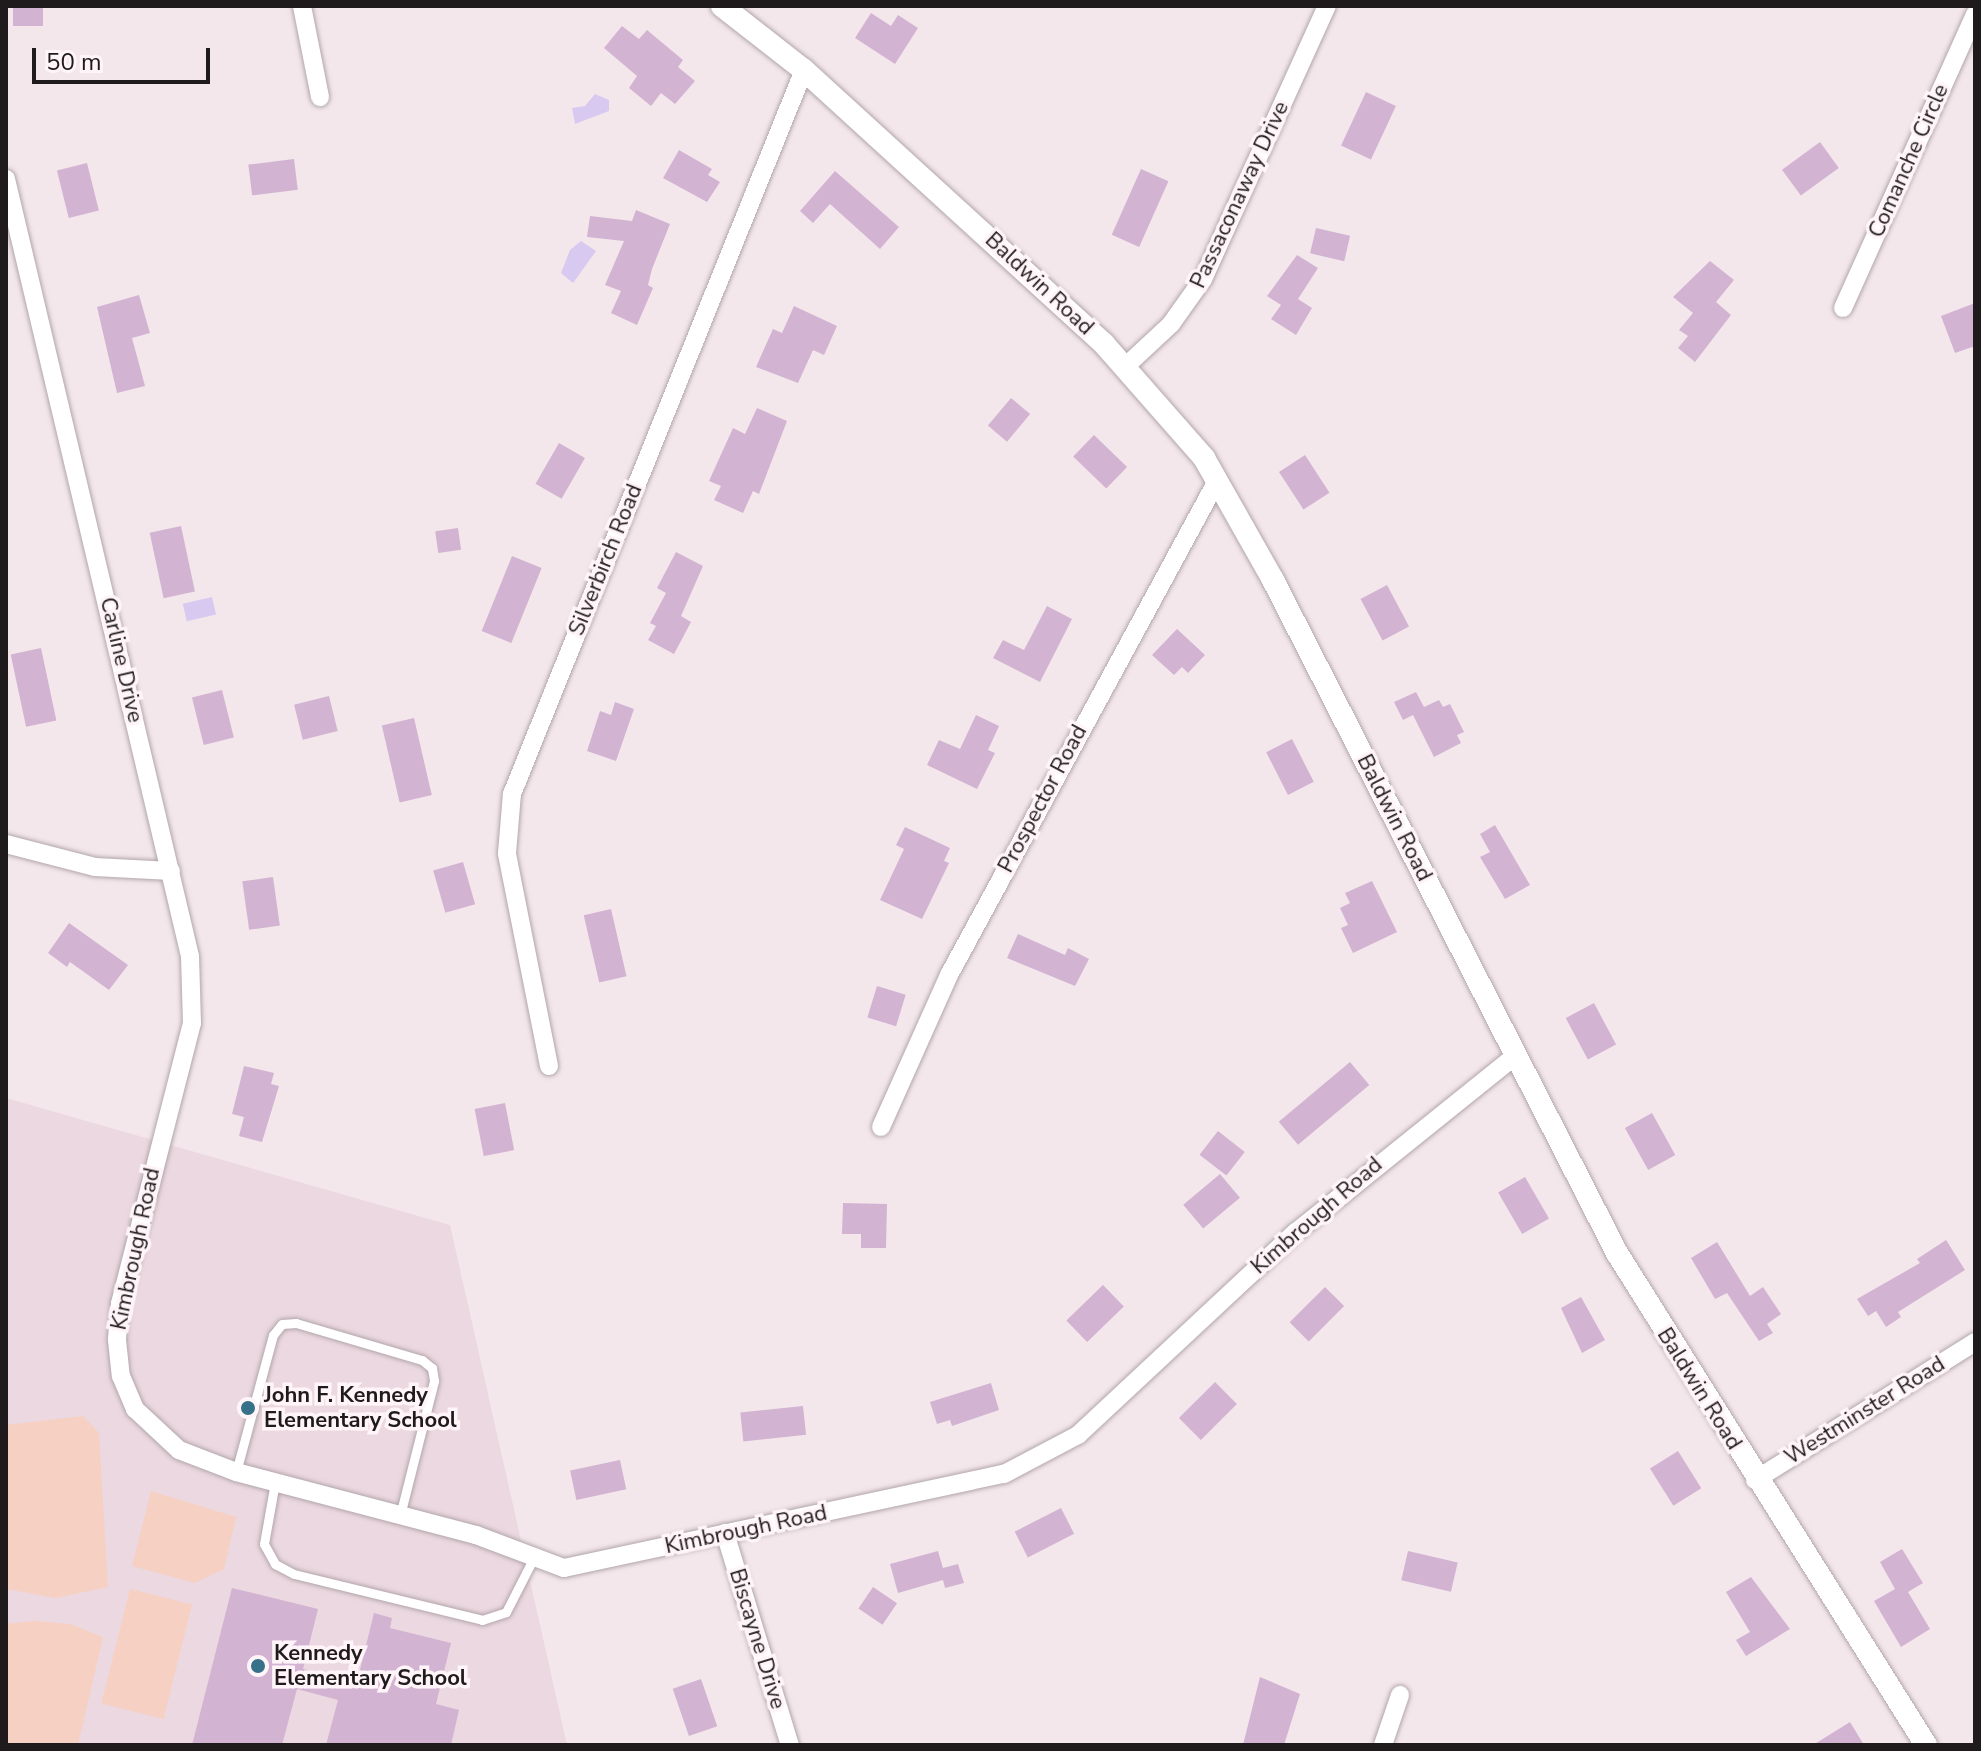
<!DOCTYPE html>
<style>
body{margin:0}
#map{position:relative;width:1981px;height:1751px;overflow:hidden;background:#f3e7ec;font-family:"Nunito Sans",sans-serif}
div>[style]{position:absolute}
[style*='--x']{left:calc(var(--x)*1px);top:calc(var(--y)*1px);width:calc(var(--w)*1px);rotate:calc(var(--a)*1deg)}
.built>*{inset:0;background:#ecd8e0}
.green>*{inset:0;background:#f6d0c2;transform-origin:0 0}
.water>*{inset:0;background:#d8c9f0;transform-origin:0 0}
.building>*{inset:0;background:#d3b3d2;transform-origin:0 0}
.roads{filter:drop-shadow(0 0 2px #b2a6ab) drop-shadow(0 0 2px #b2a6ab)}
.service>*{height:9px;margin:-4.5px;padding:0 4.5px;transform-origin:4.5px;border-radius:4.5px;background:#fff}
.minor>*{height:18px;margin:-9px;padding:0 9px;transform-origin:9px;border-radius:9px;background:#fff}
.tertiary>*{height:22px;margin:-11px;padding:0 11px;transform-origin:11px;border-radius:11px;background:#fff}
.dots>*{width:22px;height:22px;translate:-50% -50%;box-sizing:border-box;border:4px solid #fff5f9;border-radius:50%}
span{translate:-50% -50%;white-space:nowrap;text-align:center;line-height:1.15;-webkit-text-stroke:7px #fff5f9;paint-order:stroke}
.street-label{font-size:22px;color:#1f1b1d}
.poi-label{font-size:22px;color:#1f1b1d;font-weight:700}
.left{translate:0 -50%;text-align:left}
.frame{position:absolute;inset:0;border:8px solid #1f1b1d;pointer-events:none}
.scale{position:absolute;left:32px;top:48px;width:178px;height:36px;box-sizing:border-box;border:4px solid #1f1b1d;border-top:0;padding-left:10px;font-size:24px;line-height:28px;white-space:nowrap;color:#1f1b1d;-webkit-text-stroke:6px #fff5f9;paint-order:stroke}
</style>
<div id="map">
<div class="built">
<i style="clip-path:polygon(6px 1098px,450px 1225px,567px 1745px,6px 1745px)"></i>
</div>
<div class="green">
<i style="clip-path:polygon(83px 1416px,99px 1433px,108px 1587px,55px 1598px,6px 1589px,6px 1425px)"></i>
<i style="clip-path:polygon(151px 1491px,236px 1517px,224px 1569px,195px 1583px,132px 1566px)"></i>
<i style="left:130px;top:1589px;width:64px;height:118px;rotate:14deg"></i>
<i style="clip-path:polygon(34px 1621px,70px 1624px,103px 1637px,78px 1745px,6px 1745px,6px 1624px)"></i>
</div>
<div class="water">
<i style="clip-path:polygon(595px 94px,609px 100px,609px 111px,575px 124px,572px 108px,585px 106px)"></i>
<i style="clip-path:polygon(581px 241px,596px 251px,573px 283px,561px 273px,570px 250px)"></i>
<i style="left:212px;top:597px;width:18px;height:30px;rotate:77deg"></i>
</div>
<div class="building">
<i style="left:13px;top:6px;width:30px;height:20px"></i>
<i style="clip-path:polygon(871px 13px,891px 26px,898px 15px,918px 28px,895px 64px,855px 38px)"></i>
<i style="clip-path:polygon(622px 26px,639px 39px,647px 30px,683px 60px,678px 67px,695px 81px,675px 104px,661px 93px,651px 106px,629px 88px,637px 76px,604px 48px)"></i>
<i style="left:1366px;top:92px;width:33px;height:59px;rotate:25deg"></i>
<i style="left:1820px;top:142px;width:32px;height:47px;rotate:54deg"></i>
<i style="clip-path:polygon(679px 150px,712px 169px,708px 175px,720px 182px,707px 202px,663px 178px)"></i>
<i style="left:294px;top:159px;width:31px;height:46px;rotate:83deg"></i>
<i style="left:87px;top:163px;width:49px;height:31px;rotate:76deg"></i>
<i style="left:1141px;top:169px;width:30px;height:72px;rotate:24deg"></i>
<i style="clip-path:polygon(835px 171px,899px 227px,880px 249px,830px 204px,813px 223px,800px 211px)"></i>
<i style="clip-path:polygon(636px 210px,670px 224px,652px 269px,648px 285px,653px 288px,637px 325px,611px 313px,621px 291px,605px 285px,624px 241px,587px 237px,590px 216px,632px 221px)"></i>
<i style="left:1316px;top:228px;width:35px;height:26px;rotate:13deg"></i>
<i style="clip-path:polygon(1297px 255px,1318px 268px,1298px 299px,1312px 308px,1296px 335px,1271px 319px,1281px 305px,1267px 296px)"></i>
<i style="clip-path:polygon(1710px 261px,1734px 280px,1716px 302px,1731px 315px,1695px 362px,1678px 348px,1688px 336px,1679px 330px,1693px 313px,1673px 297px)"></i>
<i style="clip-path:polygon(139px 295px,150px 333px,132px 338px,145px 386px,117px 393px,97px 307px)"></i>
<i style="clip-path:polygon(1975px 303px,1975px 346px,1955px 353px,1941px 316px)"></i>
<i style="clip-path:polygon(794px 306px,837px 326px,824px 355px,813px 350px,798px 383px,756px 367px,773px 329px,782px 333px)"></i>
<i style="left:1011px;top:398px;width:25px;height:36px;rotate:40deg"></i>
<i style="clip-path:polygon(757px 408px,787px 421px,759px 494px,753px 491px,743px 513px,714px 500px,721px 486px,709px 481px,733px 428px,745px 434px)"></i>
<i style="left:1094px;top:435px;width:46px;height:30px;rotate:44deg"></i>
<i style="left:559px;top:443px;width:30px;height:47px;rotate:30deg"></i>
<i style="left:1305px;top:455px;width:45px;height:31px;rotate:57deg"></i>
<i style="left:181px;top:526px;width:67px;height:32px;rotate:78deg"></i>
<i style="left:458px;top:528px;width:22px;height:23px;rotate:82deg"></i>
<i style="clip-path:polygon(676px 552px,703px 566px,681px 616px,691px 622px,674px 654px,648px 640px,656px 626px,650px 623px,666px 593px,657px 588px)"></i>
<i style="left:512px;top:556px;width:32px;height:81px;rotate:22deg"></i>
<i style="left:1387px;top:585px;width:47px;height:30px;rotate:62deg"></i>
<i style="clip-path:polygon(1047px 606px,1072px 619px,1040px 682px,993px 658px,1003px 640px,1024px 650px)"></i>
<i style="clip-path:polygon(1177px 629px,1205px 655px,1188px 673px,1182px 667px,1174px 675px,1152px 655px)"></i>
<i style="left:41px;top:648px;width:74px;height:31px;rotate:78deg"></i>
<i style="left:222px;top:690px;width:49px;height:31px;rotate:76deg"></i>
<i style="clip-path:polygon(1416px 692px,1424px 707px,1439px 700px,1443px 707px,1450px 704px,1464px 732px,1457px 735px,1461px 743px,1434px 757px,1413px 715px,1403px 720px,1394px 702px)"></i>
<i style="left:329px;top:696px;width:36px;height:36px;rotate:76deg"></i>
<i style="clip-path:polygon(615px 702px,634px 709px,616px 761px,587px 751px,600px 711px,611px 715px)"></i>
<i style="clip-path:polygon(976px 715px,999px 726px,988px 750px,995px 753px,977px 789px,927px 765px,939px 740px,960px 749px)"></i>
<i style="left:414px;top:718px;width:79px;height:33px;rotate:77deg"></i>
<i style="left:1292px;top:739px;width:48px;height:29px;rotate:63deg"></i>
<i style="clip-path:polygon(1495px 825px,1530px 885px,1505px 899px,1480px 857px,1490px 852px,1480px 834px)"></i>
<i style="clip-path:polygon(905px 827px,950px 848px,944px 861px,949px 863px,922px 919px,880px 900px,904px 849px,896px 845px)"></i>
<i style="left:463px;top:862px;width:44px;height:31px;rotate:74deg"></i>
<i style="left:273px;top:877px;width:49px;height:31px;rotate:82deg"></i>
<i style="clip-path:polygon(1372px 881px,1397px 932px,1353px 953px,1341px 928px,1348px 925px,1340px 908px,1350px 903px,1345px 893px)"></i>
<i style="left:611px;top:909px;width:69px;height:28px;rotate:77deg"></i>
<i style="clip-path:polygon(69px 923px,128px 965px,109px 990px,70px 962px,67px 967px,48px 953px)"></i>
<i style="clip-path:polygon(1018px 934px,1065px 955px,1068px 948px,1089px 959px,1075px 986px,1007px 958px)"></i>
<i style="left:877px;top:986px;width:30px;height:33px;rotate:17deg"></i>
<i style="left:1594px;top:1003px;width:47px;height:32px;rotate:62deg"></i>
<i style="left:1350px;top:1062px;width:30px;height:93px;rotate:50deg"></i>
<i style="clip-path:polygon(244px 1066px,274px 1073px,271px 1084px,279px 1086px,262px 1142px,239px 1136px,244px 1117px,232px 1114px)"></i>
<i style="left:505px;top:1103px;width:48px;height:31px;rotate:79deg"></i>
<i style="left:1652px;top:1113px;width:48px;height:31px;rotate:61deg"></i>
<i style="left:1218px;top:1131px;width:34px;height:30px;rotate:38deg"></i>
<i style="left:1220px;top:1174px;width:31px;height:48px;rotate:50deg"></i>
<i style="left:1525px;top:1177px;width:48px;height:31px;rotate:60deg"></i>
<i style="clip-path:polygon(843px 1203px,887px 1204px,886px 1248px,861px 1248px,861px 1234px,842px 1234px)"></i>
<i style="clip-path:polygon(1946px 1240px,1965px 1270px,1898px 1312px,1901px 1317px,1886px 1327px,1876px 1311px,1868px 1316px,1857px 1299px,1920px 1263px,1917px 1259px)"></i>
<i style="clip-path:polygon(1717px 1242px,1750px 1296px,1763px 1287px,1781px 1314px,1767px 1324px,1773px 1333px,1759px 1341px,1727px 1293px,1715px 1299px,1691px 1258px)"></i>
<i style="left:1103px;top:1285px;width:30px;height:51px;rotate:46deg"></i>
<i style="left:1325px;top:1287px;width:27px;height:50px;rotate:45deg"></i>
<i style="clip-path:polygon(1581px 1297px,1605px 1340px,1582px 1353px,1561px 1308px)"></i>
<i style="left:1215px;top:1382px;width:31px;height:51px;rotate:45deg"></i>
<i style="clip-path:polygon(991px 1383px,999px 1410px,952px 1426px,950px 1420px,937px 1424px,930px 1402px)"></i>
<i style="left:803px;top:1406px;width:29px;height:63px;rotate:84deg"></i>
<i style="left:1678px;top:1451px;width:44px;height:33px;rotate:58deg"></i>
<i style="left:620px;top:1460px;width:30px;height:51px;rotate:78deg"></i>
<i style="left:1061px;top:1508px;width:29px;height:52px;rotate:63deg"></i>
<i style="clip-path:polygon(1902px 1549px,1923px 1583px,1908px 1592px,1930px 1629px,1901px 1647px,1874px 1601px,1895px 1589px,1880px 1562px)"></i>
<i style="clip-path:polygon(938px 1551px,943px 1568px,958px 1564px,964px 1583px,945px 1588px,943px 1580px,898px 1593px,890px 1564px)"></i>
<i style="left:1408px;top:1551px;width:51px;height:30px;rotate:13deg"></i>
<i style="clip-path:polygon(1751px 1577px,1790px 1629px,1746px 1656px,1736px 1640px,1750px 1632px,1726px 1592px)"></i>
<i style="left:873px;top:1587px;width:29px;height:26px;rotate:34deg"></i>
<i style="clip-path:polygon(232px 1588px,318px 1609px,303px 1669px,357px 1682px,374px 1613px,392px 1618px,390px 1628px,451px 1643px,436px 1704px,459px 1710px,451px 1745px,326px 1745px,338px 1700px,297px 1689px,282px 1745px,192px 1745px)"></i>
<i style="clip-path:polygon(1260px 1677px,1300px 1694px,1284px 1745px,1243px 1745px)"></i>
<i style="left:701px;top:1679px;width:50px;height:30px;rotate:71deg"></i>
<i style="clip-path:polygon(1850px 1722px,1864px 1745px,1813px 1745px)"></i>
</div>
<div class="roads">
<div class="service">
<i style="--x:236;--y:1472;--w:142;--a:-74.9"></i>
<i style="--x:273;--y:1335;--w:14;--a:-51"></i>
<i style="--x:282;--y:1324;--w:14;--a:-4"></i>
<i style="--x:296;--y:1323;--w:131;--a:16.4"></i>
<i style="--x:422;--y:1360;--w:13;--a:39"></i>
<i style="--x:432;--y:1368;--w:13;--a:81"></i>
<i style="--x:434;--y:1381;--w:138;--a:104.2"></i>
<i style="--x:275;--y:1482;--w:63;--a:100.1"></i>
<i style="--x:264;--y:1544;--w:23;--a:61"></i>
<i style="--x:275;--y:1564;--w:21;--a:28"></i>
<i style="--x:294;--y:1574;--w:194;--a:13.7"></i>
<i style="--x:482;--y:1620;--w:25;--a:-18"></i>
<i style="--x:506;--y:1612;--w:59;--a:-63"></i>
</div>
<div class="minor">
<i style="--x:302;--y:6;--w:93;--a:78.8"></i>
<i style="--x:6;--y:179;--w:798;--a:76.68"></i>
<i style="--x:190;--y:956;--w:67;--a:88.3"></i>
<i style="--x:192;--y:1023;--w:290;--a:104.4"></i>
<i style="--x:120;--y:1304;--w:36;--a:95"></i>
<i style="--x:117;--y:1340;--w:36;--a:84"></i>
<i style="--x:121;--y:1376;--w:36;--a:67"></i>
<i style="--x:135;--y:1409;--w:60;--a:43"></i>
<i style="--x:179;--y:1450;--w:61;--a:21.1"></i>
<i style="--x:236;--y:1472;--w:248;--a:14.7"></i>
<i style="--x:476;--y:1535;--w:94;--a:20.6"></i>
<i style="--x:564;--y:1568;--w:450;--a:-12.1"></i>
<i style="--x:1004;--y:1474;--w:84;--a:-27.8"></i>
<i style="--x:1078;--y:1435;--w:298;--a:-43"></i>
<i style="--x:1296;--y:1232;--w:280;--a:-38.8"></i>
<i style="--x:1843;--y:308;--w:322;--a:-65.8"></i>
<i style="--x:1126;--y:366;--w:62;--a:-43"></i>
<i style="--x:1171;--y:324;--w:55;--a:-54.6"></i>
<i style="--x:1203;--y:279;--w:300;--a:-65.6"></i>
<i style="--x:6;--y:844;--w:92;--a:14.5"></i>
<i style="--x:95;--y:867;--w:76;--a:3"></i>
<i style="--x:549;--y:1066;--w:217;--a:-101.2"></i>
<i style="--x:507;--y:853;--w:59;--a:-85.2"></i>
<i style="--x:512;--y:794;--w:781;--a:-68.04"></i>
<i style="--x:881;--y:1127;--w:167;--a:-65.9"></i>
<i style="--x:949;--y:975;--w:564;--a:-61.53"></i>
<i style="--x:1755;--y:1480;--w:260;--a:-32.1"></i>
<i style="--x:725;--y:1533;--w:222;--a:73"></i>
<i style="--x:1383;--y:1745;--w:53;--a:-71.2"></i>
</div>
<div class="tertiary">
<i style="--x:722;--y:6;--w:104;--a:38"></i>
<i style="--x:804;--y:70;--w:406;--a:42.4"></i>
<i style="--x:1104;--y:344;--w:152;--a:48.7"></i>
<i style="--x:1204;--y:458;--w:140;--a:60.5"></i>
<i style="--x:1273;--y:580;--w:756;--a:62.93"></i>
<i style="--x:1617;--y:1253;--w:581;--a:57.87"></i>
</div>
</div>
<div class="dots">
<i style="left:248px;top:1408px;background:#367089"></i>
<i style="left:258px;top:1666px;background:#367089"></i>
</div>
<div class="street-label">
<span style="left:1909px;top:161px;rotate:-66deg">Comanche Circle</span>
<span style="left:1240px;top:195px;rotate:-65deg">Passaconaway Drive</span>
<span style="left:1039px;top:284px;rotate:43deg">Baldwin Road</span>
<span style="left:606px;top:560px;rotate:-68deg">Silverbirch Road</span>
<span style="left:121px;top:660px;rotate:77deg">Carline Drive</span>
<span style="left:1043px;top:799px;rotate:-62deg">Prospector Road</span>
<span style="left:1394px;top:818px;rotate:63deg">Baldwin Road</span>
<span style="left:1317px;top:1216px;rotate:-41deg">Kimbrough Road</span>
<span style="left:136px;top:1249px;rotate:-78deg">Kimbrough Road</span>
<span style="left:1699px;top:1389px;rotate:58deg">Baldwin Road</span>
<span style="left:1865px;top:1411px;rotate:-32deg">Westminster Road</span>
<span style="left:746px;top:1530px;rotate:-12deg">Kimbrough Road</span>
<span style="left:757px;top:1639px;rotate:73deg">Biscayne Drive</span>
</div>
<div class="poi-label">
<span class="left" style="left:264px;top:1408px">John F. Kennedy<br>Elementary School</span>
<span class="left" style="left:274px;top:1666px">Kennedy<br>Elementary School</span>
</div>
<div class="frame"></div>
<div class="scale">50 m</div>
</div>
